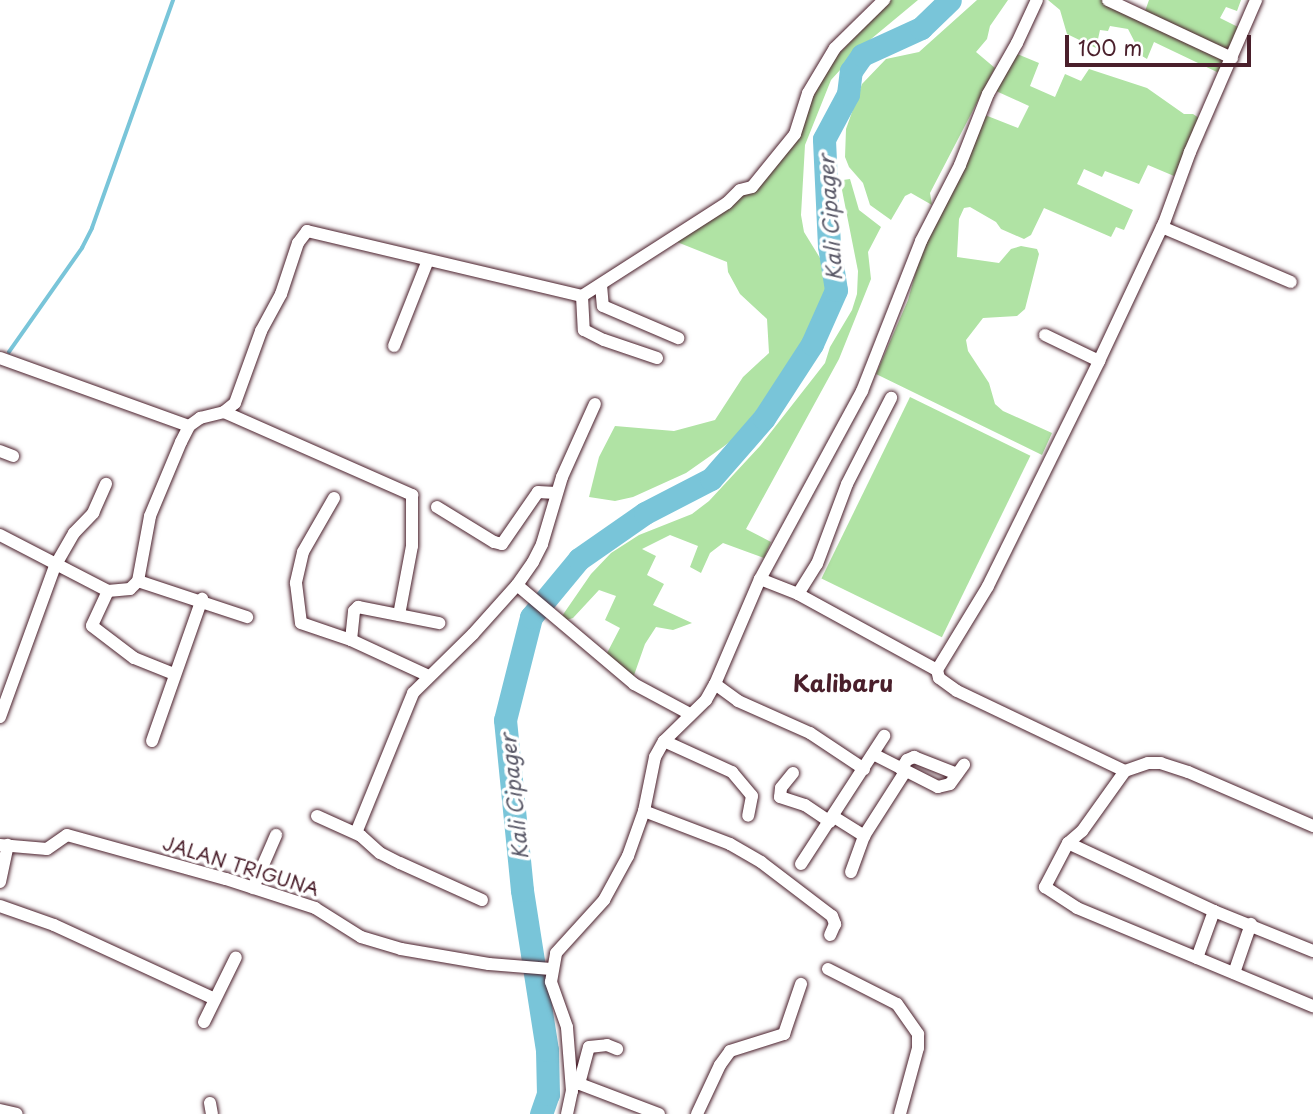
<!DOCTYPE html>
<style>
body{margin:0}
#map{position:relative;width:1313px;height:1114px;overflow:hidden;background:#fff;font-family:"Playpen Sans",sans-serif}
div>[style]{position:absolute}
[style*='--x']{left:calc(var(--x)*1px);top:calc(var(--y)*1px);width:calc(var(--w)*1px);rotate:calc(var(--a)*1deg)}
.green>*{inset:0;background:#b0e3a4;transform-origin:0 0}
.stream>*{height:3.5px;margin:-1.75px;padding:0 1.75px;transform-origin:1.75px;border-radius:1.75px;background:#79c5d9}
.river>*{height:23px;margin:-11.5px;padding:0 11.5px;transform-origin:11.5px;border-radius:11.5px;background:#79c5d9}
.roads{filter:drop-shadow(0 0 2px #4a1f2b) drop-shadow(0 0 2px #4a1f2b)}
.street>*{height:12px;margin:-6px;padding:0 6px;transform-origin:6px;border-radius:6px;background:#fff}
span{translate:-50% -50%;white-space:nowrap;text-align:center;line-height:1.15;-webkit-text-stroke:7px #fff;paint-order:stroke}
.street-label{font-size:19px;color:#4a1f2b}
.water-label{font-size:21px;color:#5a5968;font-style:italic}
.quarter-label{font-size:23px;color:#4a1f2b;font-weight:700}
.scale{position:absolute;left:1065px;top:35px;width:186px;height:32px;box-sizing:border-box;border:4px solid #4a1f2b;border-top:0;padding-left:9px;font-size:21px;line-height:24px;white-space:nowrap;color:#4a1f2b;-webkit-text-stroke:5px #fff;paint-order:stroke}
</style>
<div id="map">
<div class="green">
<i style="clip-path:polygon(890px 0,918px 0,859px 49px,831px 80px,805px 145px,801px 215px,804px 232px,820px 258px,828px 283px,824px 303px,809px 334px,767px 397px,736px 437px,723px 447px,686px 473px,633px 497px,615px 501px,589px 497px,599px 457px,615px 426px,674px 431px,715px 420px,743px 377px,769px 353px,767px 319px,740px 294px,728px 272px,727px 262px,677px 242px,734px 204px,797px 139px,811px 100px,833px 60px)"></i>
<i style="clip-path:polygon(977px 0,1008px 0,990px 26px,987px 39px,976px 52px,995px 68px,930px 193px,932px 205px,911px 193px,905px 196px,891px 220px,870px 205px,863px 183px,849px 167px,845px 157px,846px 129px,862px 84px,886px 59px,919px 52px)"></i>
<i style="clip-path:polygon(1048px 0,1101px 0,1224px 60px,1219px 73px,1154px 42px,1147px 59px,1142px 56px,1128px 29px,1110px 26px,1108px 31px,1100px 30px,1096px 48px,1067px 34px,1060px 10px)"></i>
<i style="clip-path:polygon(1149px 0,1241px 0,1237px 11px,1226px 7px,1220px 18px,1240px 28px,1230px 52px,1144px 14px)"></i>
<i style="clip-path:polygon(1015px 53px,1039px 63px,1030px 86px,1055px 97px,1065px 74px,1081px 81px,1089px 69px,1147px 88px,1184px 114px,1193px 114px,1199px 118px,1174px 176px,1148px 165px,1139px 184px,1105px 171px,1102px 177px,1084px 169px,1077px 184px,1133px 210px,1124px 230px,1116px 227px,1111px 237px,1044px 208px,1031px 235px,1024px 239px,1001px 229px,996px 222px,970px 207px,964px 208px,959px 219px,957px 257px,999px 263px,1011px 249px,1021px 246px,1037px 249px,1039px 254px,1025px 309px,1017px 316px,983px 318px,966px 340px,968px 351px,989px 383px,995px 404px,1003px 411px,1052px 433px,1042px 455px,876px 374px,908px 300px,921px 253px,985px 115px,1018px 128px,1029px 106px,996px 91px)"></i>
<i style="clip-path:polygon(850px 179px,859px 210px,881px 227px,868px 252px,871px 279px,839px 359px,746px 529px,771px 542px,764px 558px,723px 543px,710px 553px,701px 573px,690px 567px,698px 546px,670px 535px,642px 549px,656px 556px,647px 575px,664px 584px,653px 605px,692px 623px,673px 630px,656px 627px,645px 644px,633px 678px,606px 655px,620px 628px,605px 620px,616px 596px,599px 590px,573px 618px,563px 621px,562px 616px,591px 574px,611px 553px,639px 535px,692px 514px,709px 501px,760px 446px,825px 363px,830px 347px,852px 310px,857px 294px,858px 271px,842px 190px,843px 180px)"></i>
<i style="left:910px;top:397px;width:134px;height:202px;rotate:26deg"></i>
</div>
<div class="stream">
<i style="--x:9;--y:352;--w:127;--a:-54.9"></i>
<i style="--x:82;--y:248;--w:22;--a:-63"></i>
<i style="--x:92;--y:228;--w:242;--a:-70.4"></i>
</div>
<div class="river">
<i style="--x:541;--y:1114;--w:21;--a:-71"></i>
<i style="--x:548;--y:1094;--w:44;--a:-91.3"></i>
<i style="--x:547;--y:1050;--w:162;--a:-98.9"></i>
<i style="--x:522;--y:890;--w:171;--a:-95.7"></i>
<i style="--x:505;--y:720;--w:106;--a:-75.8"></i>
<i style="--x:531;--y:617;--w:75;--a:-50.4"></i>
<i style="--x:579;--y:559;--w:80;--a:-34.9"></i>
<i style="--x:645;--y:513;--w:74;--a:-27.3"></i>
<i style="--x:711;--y:479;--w:81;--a:-49"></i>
<i style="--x:764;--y:418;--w:88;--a:-57"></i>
<i style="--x:812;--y:344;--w:59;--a:-66"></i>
<i style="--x:836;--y:290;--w:45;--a:-99"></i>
<i style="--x:829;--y:246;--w:107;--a:-92.7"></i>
<i style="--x:824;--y:139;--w:51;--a:-61.9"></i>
<i style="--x:848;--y:94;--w:23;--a:-83"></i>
<i style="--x:851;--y:71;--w:19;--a:-55"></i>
<i style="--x:862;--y:55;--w:65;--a:-24.6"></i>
<i style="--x:921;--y:28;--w:40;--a:-44"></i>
</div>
<div class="roads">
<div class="street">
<i style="--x:1108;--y:0;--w:137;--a:25.1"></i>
<i style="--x:1162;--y:227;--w:140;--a:23.1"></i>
<i style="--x:601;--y:285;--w:21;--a:85"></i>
<i style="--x:603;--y:306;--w:82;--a:23.1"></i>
<i style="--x:582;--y:296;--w:34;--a:87"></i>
<i style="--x:584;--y:330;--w:22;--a:27"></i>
<i style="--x:604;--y:340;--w:56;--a:18.8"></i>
<i style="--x:1045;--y:335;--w:60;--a:25.7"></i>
<i style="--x:394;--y:346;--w:92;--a:-68.4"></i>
<i style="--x:0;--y:358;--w:201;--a:19.8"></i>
<i style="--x:224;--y:412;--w:206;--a:23.8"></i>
<i style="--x:412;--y:495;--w:51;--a:90"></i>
<i style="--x:412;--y:546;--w:70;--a:100.7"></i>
<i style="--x:0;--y:451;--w:14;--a:21"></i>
<i style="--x:334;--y:498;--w:62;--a:119.9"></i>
<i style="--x:303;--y:552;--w:32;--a:103"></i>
<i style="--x:296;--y:583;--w:40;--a:82.9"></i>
<i style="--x:301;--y:623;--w:53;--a:18.8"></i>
<i style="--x:351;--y:640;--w:86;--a:24.8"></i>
<i style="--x:437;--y:507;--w:67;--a:31.6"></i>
<i style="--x:494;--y:542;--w:8;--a:14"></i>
<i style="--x:502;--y:544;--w:63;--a:-55.3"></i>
<i style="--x:538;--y:492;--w:18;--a:3"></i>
<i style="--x:0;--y:535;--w:122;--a:27.4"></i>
<i style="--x:108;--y:591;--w:22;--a:-5"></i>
<i style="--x:130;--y:589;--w:11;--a:-45"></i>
<i style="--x:138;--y:581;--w:66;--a:-79.5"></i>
<i style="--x:150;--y:516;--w:80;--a:-67.3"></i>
<i style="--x:181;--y:442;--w:18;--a:-63"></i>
<i style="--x:189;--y:426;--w:14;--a:-36"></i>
<i style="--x:200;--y:418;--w:25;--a:-14"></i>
<i style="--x:224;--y:412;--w:14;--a:-39"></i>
<i style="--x:235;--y:403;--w:77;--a:-70.1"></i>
<i style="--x:261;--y:331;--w:42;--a:-61.6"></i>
<i style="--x:281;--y:294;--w:54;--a:-71.6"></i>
<i style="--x:298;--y:243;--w:15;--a:-53"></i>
<i style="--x:307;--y:231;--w:283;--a:13.3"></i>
<i style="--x:582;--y:296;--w:172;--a:-32.7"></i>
<i style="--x:727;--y:203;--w:18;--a:-45"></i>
<i style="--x:740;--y:190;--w:12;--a:-14"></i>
<i style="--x:752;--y:187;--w:68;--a:-50.9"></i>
<i style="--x:795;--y:134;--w:43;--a:-72.4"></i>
<i style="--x:808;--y:93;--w:52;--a:-59"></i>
<i style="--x:835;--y:48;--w:69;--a:-44.4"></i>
<i style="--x:760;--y:579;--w:41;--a:21.5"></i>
<i style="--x:798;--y:594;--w:158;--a:28.7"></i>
<i style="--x:937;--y:670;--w:8;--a:76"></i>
<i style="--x:939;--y:678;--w:22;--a:36"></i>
<i style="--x:957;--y:691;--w:186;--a:25.5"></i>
<i style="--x:138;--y:581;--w:115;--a:18.3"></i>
<i style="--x:517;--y:585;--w:153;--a:40.2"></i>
<i style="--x:634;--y:684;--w:64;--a:28.2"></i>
<i style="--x:108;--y:591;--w:38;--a:115"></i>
<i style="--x:92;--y:626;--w:53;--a:37.3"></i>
<i style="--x:134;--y:658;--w:43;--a:21.8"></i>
<i style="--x:798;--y:594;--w:36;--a:-58"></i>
<i style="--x:817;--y:564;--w:85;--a:-69.4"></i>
<i style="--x:847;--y:484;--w:97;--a:-62.9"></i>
<i style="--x:351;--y:640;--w:29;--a:-84"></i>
<i style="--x:354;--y:611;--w:6;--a:-45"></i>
<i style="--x:358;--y:607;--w:83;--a:11.2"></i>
<i style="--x:937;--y:670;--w:98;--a:-58.7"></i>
<i style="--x:988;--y:586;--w:251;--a:-63.7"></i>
<i style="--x:1099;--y:361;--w:153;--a:-64.8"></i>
<i style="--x:1164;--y:223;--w:76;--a:-69.9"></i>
<i style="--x:1190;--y:152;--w:166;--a:-66.5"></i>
<i style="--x:715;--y:684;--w:29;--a:36"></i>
<i style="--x:738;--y:701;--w:79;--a:24"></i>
<i style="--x:810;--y:733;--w:65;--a:33.7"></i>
<i style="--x:0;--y:717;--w:161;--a:-70"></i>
<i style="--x:55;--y:566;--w:38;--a:-60"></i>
<i style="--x:74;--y:533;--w:28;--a:-46"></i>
<i style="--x:93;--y:513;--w:32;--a:-66"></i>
<i style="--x:152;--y:741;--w:151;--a:-70.6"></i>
<i style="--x:664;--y:741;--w:75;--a:24.5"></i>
<i style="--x:732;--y:772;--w:31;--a:50"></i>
<i style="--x:752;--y:796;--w:20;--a:101"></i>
<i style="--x:873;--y:754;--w:73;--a:26.9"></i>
<i style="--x:938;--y:787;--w:12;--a:-14"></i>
<i style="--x:950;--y:784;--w:24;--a:-54"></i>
<i style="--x:901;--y:769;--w:11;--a:-56"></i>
<i style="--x:907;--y:760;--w:8;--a:-23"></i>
<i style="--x:914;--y:757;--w:46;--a:21.6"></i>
<i style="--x:793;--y:773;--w:19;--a:129"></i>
<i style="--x:781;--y:788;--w:9;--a:96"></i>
<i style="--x:780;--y:797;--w:26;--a:18"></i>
<i style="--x:805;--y:805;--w:30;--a:34"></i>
<i style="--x:644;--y:811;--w:92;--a:21"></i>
<i style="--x:730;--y:844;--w:36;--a:30"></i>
<i style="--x:761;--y:862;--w:89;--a:37.3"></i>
<i style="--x:832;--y:916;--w:9;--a:69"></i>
<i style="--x:835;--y:924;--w:12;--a:114"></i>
<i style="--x:317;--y:816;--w:48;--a:24.4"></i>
<i style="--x:361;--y:836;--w:25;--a:42"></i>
<i style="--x:380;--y:853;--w:22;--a:27"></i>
<i style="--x:400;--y:863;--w:90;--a:24.3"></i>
<i style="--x:834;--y:817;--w:36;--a:32"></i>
<i style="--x:1313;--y:826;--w:136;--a:-156.6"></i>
<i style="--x:1188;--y:772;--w:28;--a:-162"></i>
<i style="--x:1161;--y:763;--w:13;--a:180"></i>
<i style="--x:1148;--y:763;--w:24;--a:161"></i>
<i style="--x:1125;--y:771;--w:74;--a:125.6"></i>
<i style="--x:1082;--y:831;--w:18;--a:139"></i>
<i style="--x:1068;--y:843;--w:50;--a:117.6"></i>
<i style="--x:1045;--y:887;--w:38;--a:33"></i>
<i style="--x:1077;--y:908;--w:256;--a:22.6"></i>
<i style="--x:356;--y:833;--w:151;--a:-67.8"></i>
<i style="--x:413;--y:693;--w:84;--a:-44.5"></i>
<i style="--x:473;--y:634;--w:66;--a:-48.1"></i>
<i style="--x:517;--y:585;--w:28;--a:-55"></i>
<i style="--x:533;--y:562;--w:20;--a:-63"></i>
<i style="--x:542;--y:544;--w:70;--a:-73.4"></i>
<i style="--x:562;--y:477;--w:80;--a:-65.7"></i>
<i style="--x:1068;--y:843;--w:161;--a:25"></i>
<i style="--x:1214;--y:911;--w:107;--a:22"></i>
<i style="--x:0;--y:845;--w:47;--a:4.9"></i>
<i style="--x:47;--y:849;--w:24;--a:-35"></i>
<i style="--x:67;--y:835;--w:165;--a:15.5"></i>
<i style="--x:226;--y:879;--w:94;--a:18"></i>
<i style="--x:315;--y:908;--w:54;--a:32.2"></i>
<i style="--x:361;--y:937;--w:42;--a:16.7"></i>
<i style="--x:401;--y:949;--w:89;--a:9.7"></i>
<i style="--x:489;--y:964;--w:62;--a:4.6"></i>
<i style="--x:801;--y:864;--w:153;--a:-57"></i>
<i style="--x:851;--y:872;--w:38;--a:-70"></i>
<i style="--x:864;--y:836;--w:76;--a:-57.4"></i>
<i style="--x:0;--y:882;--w:38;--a:-78"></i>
<i style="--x:253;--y:888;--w:58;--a:-66.5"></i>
<i style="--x:0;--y:906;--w:57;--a:19.4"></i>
<i style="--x:54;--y:925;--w:177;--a:24.7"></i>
<i style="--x:1197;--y:958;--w:50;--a:-70.1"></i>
<i style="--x:828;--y:969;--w:77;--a:26.9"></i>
<i style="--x:897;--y:1004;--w:37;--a:55"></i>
<i style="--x:918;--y:1034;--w:14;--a:90"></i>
<i style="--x:918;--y:1048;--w:68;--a:105.3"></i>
<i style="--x:1234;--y:973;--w:52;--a:-70.9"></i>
<i style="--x:204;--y:1022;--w:72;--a:-63.8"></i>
<i style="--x:572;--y:1081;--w:93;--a:20.8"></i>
<i style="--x:579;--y:1084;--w:38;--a:-75"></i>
<i style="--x:589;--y:1047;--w:18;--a:-6"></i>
<i style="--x:607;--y:1045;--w:11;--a:22"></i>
<i style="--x:210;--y:1103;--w:11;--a:80"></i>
<i style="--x:0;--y:1110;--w:17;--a:13"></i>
<i style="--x:567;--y:1114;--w:24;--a:-78"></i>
<i style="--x:572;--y:1091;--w:64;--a:-94.5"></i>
<i style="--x:567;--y:1027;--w:48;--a:-109.6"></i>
<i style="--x:551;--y:982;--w:29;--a:-80"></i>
<i style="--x:556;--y:953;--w:72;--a:-47.8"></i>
<i style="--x:604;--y:900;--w:50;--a:-61.4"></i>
<i style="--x:628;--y:856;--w:48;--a:-70.4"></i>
<i style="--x:644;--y:811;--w:55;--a:-78.5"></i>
<i style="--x:655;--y:757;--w:18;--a:-61"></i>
<i style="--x:664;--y:741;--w:59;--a:-44.3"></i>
<i style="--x:706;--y:700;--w:18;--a:-61"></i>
<i style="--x:715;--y:684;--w:114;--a:-66.8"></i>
<i style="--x:760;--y:579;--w:214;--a:-61.5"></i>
<i style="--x:862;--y:391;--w:161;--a:-68.5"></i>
<i style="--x:921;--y:241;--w:85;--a:-62.8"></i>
<i style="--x:960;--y:165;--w:76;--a:-68.5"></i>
<i style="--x:988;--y:94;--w:59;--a:-60.4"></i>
<i style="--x:1017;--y:43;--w:47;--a:-65.1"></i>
<i style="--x:697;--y:1114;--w:54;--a:-64.9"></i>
<i style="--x:720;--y:1065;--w:17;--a:-54"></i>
<i style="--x:730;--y:1051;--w:57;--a:-17.5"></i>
<i style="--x:784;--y:1034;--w:53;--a:-71.2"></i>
</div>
</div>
<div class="street-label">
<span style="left:241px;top:866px;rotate:17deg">JALAN TRIGUNA</span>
</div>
<div class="water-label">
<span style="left:829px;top:218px;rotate:-94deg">Kali Cipager</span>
<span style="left:513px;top:797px;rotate:-96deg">Kali Cipager</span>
</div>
<div class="quarter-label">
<span style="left:843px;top:683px">Kalibaru</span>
</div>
<div class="scale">100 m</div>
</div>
